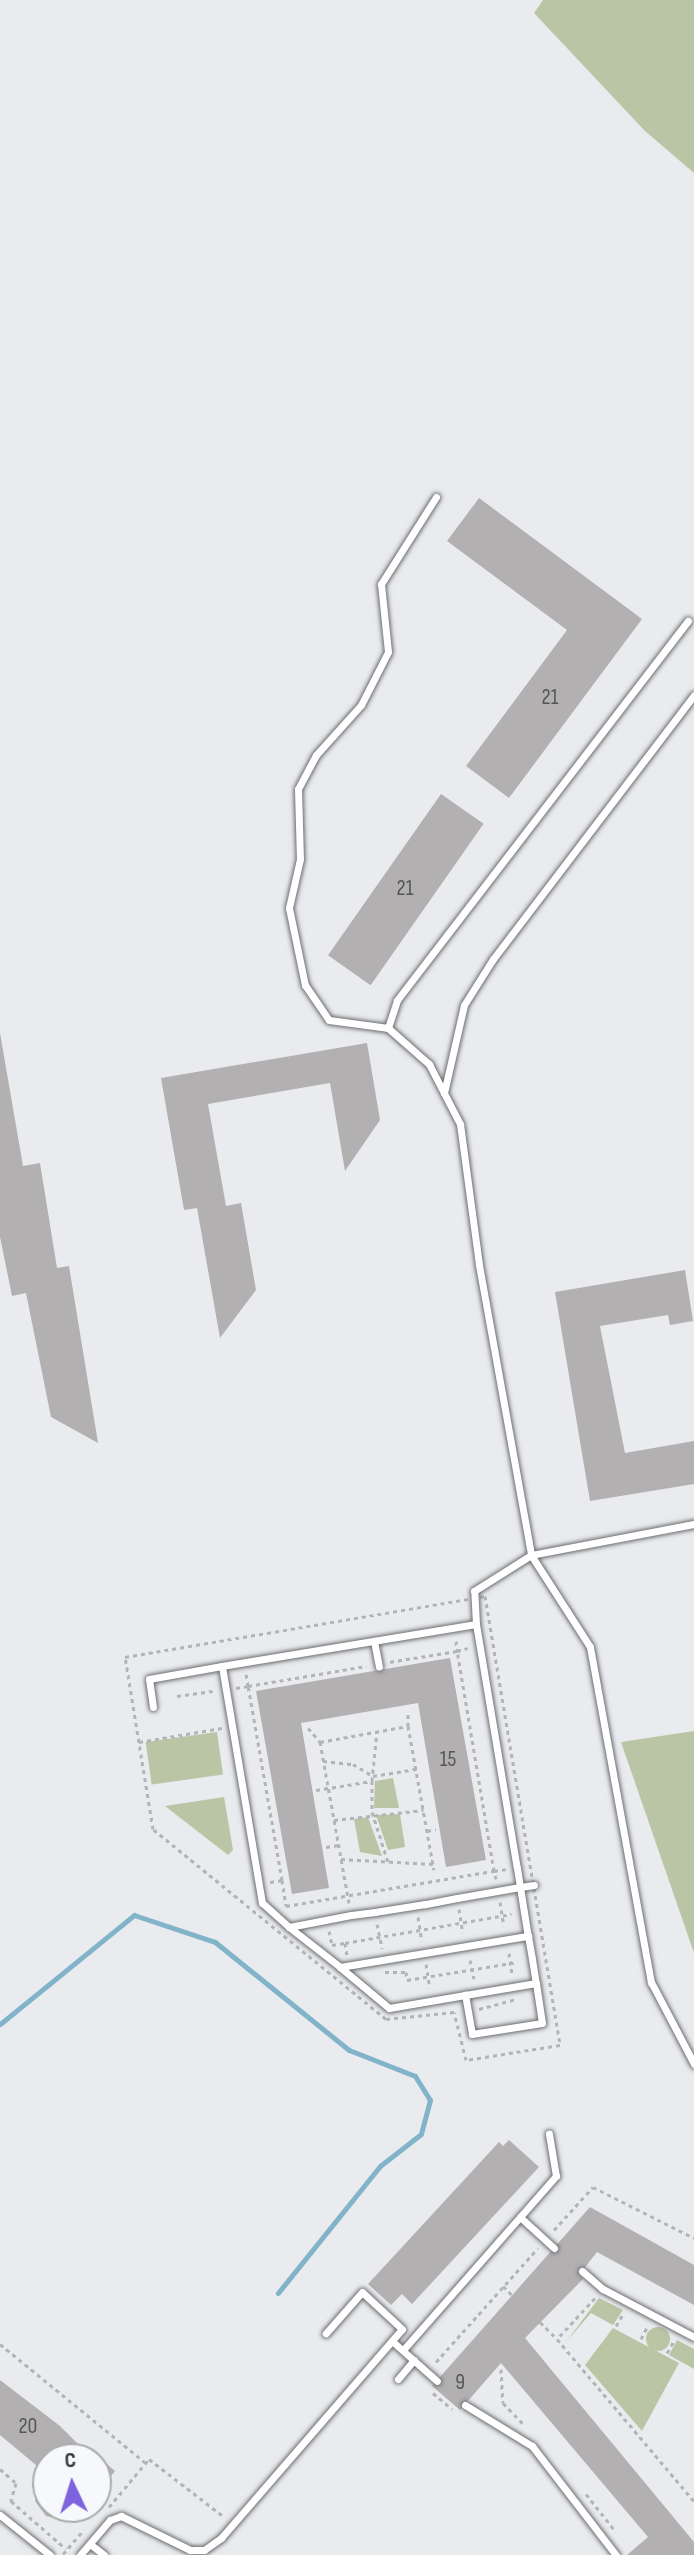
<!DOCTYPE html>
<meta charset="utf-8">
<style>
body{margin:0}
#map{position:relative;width:694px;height:2555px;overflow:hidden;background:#e9ebee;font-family:"Sofia Sans Condensed",sans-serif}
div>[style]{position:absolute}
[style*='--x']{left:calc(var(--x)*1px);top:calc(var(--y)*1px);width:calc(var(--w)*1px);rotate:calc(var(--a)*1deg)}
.green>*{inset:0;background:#b9c5a5;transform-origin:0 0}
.round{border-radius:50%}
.stream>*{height:5px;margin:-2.5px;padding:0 2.5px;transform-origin:2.5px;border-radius:2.5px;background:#81b4c9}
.building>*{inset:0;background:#b3b0b2;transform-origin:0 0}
.path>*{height:3px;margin-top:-1.5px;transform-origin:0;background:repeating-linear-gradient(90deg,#b2b4b6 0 4px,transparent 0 8px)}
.roads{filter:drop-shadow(0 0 2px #6c6e71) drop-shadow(0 0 2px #6c6e71)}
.lane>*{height:7px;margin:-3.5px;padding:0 3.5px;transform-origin:3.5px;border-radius:3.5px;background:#fff}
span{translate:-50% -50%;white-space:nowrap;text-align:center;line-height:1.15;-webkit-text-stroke:8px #f6f8fb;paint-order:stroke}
.number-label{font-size:22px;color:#555556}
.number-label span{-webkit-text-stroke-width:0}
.north{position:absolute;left:32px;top:2443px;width:80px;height:80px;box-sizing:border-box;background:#f6f8fb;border:2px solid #a9abad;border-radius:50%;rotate:356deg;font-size:22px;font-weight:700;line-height:32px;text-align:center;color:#363738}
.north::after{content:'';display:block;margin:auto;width:28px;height:36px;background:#7e63de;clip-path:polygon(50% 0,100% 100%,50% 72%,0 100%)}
</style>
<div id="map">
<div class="green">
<i style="clip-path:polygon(543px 0,694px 0,694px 173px,645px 131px,534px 13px)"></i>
<i style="clip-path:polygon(694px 1731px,694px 1953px,621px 1742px)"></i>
<i style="left:217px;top:1732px;width:43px;height:72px;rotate:82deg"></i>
<i style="clip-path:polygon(393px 1778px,399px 1808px,374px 1808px,375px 1781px)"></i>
<i style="clip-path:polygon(224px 1797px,233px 1850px,228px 1855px,165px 1806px)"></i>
<i style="clip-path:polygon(400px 1814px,405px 1847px,388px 1850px,376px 1815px)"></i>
<i style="clip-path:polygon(368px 1817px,382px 1856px,360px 1852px,354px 1819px)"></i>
<i style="clip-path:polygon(599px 2298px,623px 2310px,613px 2325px,591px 2313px,566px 2342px)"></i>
<i class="round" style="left:646px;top:2327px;width:24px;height:24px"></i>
<i style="clip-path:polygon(613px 2328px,679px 2363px,642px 2431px,585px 2365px)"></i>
<i style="clip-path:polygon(677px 2340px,694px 2349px,694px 2369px,669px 2355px)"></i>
</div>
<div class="stream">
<i style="--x:0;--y:2024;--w:173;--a:-39.1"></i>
<i style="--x:134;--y:1915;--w:85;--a:18.4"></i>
<i style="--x:215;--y:1942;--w:172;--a:38.9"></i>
<i style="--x:349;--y:2050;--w:71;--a:21.5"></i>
<i style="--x:415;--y:2076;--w:28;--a:58"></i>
<i style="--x:430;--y:2100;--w:35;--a:105"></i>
<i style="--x:421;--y:2134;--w:52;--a:142"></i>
<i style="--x:380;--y:2166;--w:163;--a:128.8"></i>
</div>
<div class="building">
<i style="clip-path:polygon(479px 498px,642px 619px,509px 798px,466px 766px,567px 630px,447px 541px)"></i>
<i style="left:441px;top:794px;width:52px;height:197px;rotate:35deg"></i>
<i style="clip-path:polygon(0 1033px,23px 1166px,40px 1163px,57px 1268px,69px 1266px,98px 1443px,51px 1417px,26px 1293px,12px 1296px,0 1237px)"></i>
<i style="clip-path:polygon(367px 1043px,380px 1120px,345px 1171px,330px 1083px,208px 1104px,226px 1206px,241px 1203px,256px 1290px,220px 1338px,197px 1208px,184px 1210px,161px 1078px)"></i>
<i style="clip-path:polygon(685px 1270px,693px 1321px,670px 1325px,668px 1315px,600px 1326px,625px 1453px,694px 1441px,694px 1484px,590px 1501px,555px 1292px)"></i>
<i style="clip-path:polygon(450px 1658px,486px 1860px,446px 1867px,418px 1703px,301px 1723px,329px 1888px,292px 1894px,256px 1691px)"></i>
<i style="clip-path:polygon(509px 2140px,539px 2167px,412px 2304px,402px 2294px,391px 2305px,368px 2284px,499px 2142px,503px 2146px)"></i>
<i style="clip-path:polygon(590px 2207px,694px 2265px,694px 2305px,597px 2252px,579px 2275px,583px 2279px,525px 2338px,694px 2542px,694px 2555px,627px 2555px,648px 2537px,501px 2363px,460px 2410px,432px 2386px)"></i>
<i style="clip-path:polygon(0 2380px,60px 2426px,93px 2459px,48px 2459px,48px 2475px,0 2435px)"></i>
<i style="clip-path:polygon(96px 2455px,115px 2471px,96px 2494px)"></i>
<i style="clip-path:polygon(48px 2486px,48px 2507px,85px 2507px,69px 2521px,46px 2516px,35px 2501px)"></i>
</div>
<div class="path">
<i style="--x:485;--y:1596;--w:455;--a:80.5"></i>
<i style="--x:560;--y:2045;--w:95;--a:170.9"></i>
<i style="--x:466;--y:2060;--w:49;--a:-104"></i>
<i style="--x:454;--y:2012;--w:68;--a:174.1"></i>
<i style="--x:386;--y:2019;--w:301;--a:-140.8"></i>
<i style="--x:153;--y:1829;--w:174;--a:-99.2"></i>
<i style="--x:125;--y:1657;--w:365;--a:-9.6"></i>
<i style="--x:456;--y:1641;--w:10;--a:84"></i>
<i style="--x:457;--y:1651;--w:11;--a:-15"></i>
<i style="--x:236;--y:1688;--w:12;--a:-9"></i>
<i style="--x:248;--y:1686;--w:12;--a:-99"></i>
<i style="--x:177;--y:1696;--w:36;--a:-8"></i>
<i style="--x:408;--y:1726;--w:14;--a:-90"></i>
<i style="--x:308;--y:1728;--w:18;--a:49"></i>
<i style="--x:139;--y:1742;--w:84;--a:-9.6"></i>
<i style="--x:323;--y:1761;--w:30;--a:6"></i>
<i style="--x:353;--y:1764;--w:23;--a:31"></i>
<i style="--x:373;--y:1776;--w:44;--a:-9.2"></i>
<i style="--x:372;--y:1781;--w:31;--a:90"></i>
<i style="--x:372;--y:1812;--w:52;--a:72.3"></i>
<i style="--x:316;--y:1790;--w:57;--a:-9.1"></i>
<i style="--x:372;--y:1781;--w:50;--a:-84.3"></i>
<i style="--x:334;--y:1820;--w:90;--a:-6.4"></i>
<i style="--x:427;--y:1831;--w:9;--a:-13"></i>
<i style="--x:326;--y:1847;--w:13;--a:-9"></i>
<i style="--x:341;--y:1859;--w:92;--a:3.1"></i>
<i style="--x:496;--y:1879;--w:8;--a:-104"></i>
<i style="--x:494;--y:1871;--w:12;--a:-9"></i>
<i style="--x:282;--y:1880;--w:26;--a:81"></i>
<i style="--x:286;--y:1906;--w:211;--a:-9.6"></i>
<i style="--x:494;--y:1871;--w:223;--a:-99.5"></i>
<i style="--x:457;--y:1651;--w:69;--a:170.8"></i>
<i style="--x:270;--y:1882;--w:12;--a:-9"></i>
<i style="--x:282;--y:1880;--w:197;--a:-99.9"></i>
<i style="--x:248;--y:1686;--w:120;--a:-9.6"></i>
<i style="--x:500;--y:1902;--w:24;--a:81"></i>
<i style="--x:349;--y:1903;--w:164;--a:-100.2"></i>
<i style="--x:320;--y:1742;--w:89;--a:-10.3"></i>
<i style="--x:408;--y:1726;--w:146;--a:79.8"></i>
<i style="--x:459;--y:1909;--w:24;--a:81"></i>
<i style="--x:418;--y:1917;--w:24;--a:81"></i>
<i style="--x:377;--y:1924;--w:25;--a:78"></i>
<i style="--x:329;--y:1931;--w:14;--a:78"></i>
<i style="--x:332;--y:1945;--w:13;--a:-9"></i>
<i style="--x:345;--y:1943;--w:12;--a:81"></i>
<i style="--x:345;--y:1943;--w:169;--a:-9.9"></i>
<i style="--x:509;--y:1953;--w:21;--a:82"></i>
<i style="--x:470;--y:1960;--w:19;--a:78"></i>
<i style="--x:426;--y:1964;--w:24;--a:81"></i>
<i style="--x:385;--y:1972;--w:21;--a:0"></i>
<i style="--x:406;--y:1972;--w:8;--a:83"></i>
<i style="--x:407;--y:1980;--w:112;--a:-9.2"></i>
<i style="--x:479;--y:2009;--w:39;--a:-15"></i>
<i style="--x:554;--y:2230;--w:58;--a:-47.8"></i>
<i style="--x:593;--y:2187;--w:113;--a:26.8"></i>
<i style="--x:503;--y:2286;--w:13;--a:45"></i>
<i style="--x:595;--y:2298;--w:56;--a:132.8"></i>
<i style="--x:557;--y:2339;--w:212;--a:49.8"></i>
<i style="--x:540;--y:2322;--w:24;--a:45"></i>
<i style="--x:616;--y:2326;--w:16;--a:-60"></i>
<i style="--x:641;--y:2339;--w:16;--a:-63"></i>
<i style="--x:0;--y:2344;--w:188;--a:39.2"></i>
<i style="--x:667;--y:2353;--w:16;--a:-60"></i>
<i style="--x:436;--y:2362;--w:153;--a:-48.2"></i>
<i style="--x:501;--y:2369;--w:34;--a:87"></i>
<i style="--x:503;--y:2403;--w:28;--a:46"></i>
<i style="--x:433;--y:2393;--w:25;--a:40"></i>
<i style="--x:0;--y:2469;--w:21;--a:41"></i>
<i style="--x:16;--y:2483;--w:19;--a:106"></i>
<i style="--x:11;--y:2501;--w:73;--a:41.1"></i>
<i style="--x:586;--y:2494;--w:48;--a:51.7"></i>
<i style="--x:109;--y:2507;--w:62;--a:-50.2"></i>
<i style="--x:149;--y:2459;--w:93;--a:37.6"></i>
<i style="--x:63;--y:2554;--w:32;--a:-49"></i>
</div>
<div class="roads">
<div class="lane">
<i style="--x:436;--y:497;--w:103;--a:122.3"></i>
<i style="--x:381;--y:584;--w:68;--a:84.1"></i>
<i style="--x:388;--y:652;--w:59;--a:117"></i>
<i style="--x:361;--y:705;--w:67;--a:132"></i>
<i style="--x:316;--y:755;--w:38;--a:118"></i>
<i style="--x:298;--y:789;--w:70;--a:88.4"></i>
<i style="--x:300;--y:859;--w:50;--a:102.7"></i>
<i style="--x:289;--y:908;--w:79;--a:78.3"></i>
<i style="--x:305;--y:985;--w:42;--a:55.6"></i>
<i style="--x:329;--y:1020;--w:60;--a:7.7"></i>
<i style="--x:388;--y:1028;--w:29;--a:-72"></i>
<i style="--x:397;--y:1000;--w:478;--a:-52.5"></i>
<i style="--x:388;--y:1028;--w:55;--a:41.3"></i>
<i style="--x:429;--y:1064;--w:68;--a:62.7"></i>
<i style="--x:460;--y:1124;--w:142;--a:82.3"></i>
<i style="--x:479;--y:1265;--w:295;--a:79.8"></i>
<i style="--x:531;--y:1555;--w:109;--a:57.3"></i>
<i style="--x:590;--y:1647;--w:341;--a:79.7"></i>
<i style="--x:651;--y:1982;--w:93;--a:62.3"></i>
<i style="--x:444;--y:1093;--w:90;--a:-77.2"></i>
<i style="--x:464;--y:1005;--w:54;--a:-57.8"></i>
<i style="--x:493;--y:959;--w:332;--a:-52.7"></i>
<i style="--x:476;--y:1624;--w:33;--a:-93"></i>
<i style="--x:474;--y:1591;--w:67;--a:-32.3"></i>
<i style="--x:531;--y:1555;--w:166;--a:-10.8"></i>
<i style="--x:374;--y:1641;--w:26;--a:79"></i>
<i style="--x:153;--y:1707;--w:28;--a:-98"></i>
<i style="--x:149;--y:1679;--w:74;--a:-10.1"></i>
<i style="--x:534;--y:1885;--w:14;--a:172"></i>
<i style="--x:520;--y:1887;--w:64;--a:170.1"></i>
<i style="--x:457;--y:1898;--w:33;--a:169"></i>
<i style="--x:425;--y:1904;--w:51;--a:170.9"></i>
<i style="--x:375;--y:1912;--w:24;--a:173"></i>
<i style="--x:351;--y:1915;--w:63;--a:169"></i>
<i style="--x:289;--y:1927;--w:36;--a:-138"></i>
<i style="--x:262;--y:1903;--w:240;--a:-99.6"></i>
<i style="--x:222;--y:1666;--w:257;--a:-9.4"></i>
<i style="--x:476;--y:1624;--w:247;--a:80.5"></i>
<i style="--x:517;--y:1868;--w:19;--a:81"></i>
<i style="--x:520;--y:1887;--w:25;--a:81"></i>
<i style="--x:524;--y:1912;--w:24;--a:81"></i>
<i style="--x:528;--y:1936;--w:23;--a:80"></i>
<i style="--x:532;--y:1959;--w:24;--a:81"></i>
<i style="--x:536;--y:1983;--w:40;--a:81.5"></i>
<i style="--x:542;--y:2023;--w:71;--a:171.1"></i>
<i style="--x:472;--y:2034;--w:40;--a:-100"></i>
<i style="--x:465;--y:1995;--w:72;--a:-9.6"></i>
<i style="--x:289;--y:1927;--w:65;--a:38.1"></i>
<i style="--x:465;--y:1995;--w:77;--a:170.3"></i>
<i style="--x:389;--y:2008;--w:64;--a:-140.1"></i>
<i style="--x:340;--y:1967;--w:191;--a:-9.4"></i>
<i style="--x:520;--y:2217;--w:46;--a:42.4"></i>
<i style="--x:582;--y:2271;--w:28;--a:41"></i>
<i style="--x:603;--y:2289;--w:103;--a:27.8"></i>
<i style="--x:392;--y:2341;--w:60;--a:41.6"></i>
<i style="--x:403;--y:2350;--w:232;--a:-48.7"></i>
<i style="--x:556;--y:2176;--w:43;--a:-99.5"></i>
<i style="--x:398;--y:2379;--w:25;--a:-50"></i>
<i style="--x:465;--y:2405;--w:79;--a:31.5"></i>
<i style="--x:532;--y:2446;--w:138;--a:52.4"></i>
<i style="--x:0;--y:2515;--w:64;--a:38.7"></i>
<i style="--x:90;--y:2544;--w:18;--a:38"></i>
<i style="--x:80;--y:2555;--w:46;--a:-49.4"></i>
<i style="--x:110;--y:2520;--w:12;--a:-20"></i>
<i style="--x:121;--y:2516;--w:77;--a:26.2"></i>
<i style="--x:190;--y:2550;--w:14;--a:0"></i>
<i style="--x:204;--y:2550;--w:21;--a:-35"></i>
<i style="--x:221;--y:2538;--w:276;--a:-49.1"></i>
<i style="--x:402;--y:2329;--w:54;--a:-137.2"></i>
<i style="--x:362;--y:2292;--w:55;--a:131.3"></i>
</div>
</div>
<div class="number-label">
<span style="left:550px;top:698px">21</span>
<span style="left:405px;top:889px">21</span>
<span style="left:448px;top:1760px">15</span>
<span style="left:460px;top:2383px">9</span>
<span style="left:28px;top:2427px">20</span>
</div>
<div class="north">С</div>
</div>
